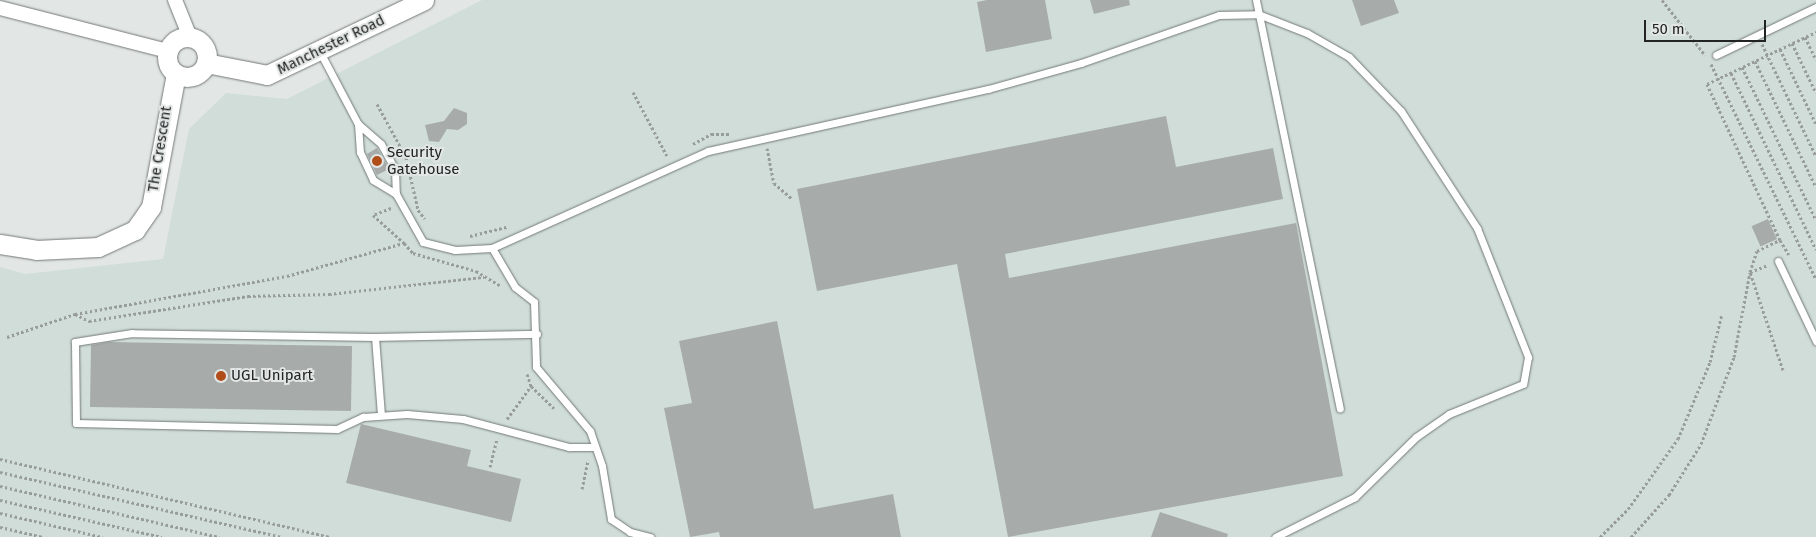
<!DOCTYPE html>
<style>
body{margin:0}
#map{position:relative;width:1816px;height:537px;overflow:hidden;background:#e2e7e6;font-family:"Fira Sans",sans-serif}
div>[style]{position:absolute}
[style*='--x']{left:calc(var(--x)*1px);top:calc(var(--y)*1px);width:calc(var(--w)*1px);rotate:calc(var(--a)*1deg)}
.built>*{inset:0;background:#d0ddd9}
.building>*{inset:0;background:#a7acaa;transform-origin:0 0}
.path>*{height:3px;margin-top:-1.5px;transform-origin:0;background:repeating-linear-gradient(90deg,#989c9b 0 2.5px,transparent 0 5px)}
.roads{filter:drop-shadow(0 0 1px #737876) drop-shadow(0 0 1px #737876)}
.service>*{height:7px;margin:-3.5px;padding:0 3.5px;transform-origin:3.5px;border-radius:3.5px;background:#fff}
.minor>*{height:14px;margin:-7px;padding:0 7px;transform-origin:7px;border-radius:7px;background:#fff}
.secondary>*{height:19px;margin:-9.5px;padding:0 9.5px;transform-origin:9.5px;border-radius:9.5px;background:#fff}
.secondary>.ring{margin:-9.5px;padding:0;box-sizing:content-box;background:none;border:19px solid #fff;border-radius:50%}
.dots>*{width:14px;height:14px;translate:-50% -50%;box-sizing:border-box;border:2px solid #e2e7e6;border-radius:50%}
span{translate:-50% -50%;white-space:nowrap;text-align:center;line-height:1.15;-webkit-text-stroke:4px #e2e7e6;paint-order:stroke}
.street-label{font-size:15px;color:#222424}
.poi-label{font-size:15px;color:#222424}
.left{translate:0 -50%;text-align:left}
.scale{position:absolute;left:1644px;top:20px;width:122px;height:22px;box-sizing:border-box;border:2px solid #222424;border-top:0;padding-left:6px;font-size:15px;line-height:18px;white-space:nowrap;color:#222424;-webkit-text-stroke:4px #e2e7e6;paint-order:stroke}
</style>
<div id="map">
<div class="built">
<i style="clip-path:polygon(482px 0,1816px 0,1816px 537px,0 537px,0 267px,25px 274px,163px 259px,189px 129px,226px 93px,287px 99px)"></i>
</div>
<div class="building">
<i style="clip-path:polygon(987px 0,1045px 0,1052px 39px,986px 52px,977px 2px)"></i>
<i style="clip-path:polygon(1090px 0,1129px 0,1130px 5px,1094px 14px)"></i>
<i style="clip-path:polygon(1352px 0,1394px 0,1399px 13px,1361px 26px)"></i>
<i style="clip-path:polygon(454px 108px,467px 113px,467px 124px,458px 130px,447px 129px,439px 142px,429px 141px,425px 125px,444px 121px)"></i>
<i style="clip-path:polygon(1166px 116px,1176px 167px,1273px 148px,1283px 199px,1005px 254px,1009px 278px,1296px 223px,1343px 476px,1008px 537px,957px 264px,817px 291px,797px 189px)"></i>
<i style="clip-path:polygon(377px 148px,389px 169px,377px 175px,367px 154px)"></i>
<i style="left:1768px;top:219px;width:22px;height:18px;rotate:66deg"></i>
<i style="clip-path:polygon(777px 321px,814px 509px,893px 494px,901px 537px,720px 537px,719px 532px,690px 537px,664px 408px,692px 403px,679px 341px)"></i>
<i style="clip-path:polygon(109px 342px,352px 346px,351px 411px,90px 407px,91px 345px)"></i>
<i style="clip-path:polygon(361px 424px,471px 450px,467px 466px,521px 479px,511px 522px,346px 483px)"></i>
<i style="clip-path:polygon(1160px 512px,1228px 534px,1227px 537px,1151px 537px)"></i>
</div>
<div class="path">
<i style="--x:1662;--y:0;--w:70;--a:52"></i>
<i style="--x:1805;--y:37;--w:25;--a:64"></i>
<i style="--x:1792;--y:43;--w:55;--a:64.4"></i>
<i style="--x:1762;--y:44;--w:124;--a:64.3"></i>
<i style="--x:1780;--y:49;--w:83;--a:64.4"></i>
<i style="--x:1755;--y:61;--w:140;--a:64.2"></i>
<i style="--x:1711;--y:64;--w:239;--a:64"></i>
<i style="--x:1742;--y:67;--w:170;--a:64.2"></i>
<i style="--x:1731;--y:73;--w:196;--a:64.3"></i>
<i style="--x:633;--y:92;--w:72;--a:62"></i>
<i style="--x:377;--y:104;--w:60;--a:61.3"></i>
<i style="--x:406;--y:157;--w:54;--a:77.2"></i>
<i style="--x:418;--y:210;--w:11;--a:52"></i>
<i style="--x:693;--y:144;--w:21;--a:-29"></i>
<i style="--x:711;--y:134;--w:20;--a:0"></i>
<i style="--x:767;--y:148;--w:36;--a:79"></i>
<i style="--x:774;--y:183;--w:23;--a:41"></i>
<i style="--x:391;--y:208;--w:19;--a:159"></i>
<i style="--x:373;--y:215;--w:42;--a:42.1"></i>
<i style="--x:470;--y:236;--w:38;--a:-14"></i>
<i style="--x:1780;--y:240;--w:17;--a:59"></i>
<i style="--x:75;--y:314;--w:16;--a:27"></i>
<i style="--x:89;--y:321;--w:161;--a:-8.9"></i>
<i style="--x:248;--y:296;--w:81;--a:-1.4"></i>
<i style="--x:329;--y:294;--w:156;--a:-6.3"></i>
<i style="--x:7;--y:337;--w:72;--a:-18.7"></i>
<i style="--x:75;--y:314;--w:215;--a:-10.2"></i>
<i style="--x:287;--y:276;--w:122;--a:-15.8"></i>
<i style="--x:404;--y:243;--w:13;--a:48"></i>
<i style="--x:413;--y:253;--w:66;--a:15.9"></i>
<i style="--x:476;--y:271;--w:29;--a:31"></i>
<i style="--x:1783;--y:370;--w:103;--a:-108.6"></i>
<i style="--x:1750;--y:272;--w:22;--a:-72"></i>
<i style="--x:1757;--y:251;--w:25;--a:-26"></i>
<i style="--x:1780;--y:240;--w:172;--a:-115.1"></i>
<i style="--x:1707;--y:84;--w:121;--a:-25.5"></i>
<i style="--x:531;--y:386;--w:32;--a:44"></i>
<i style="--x:507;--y:419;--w:41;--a:-54"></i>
<i style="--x:531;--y:386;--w:13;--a:-108"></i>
<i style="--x:0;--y:459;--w:338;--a:13.3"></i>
<i style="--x:490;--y:467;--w:30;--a:-76"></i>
<i style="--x:0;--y:472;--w:288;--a:13"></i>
<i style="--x:0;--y:486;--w:225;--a:13.1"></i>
<i style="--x:582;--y:489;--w:30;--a:-78"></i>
<i style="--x:0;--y:500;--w:166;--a:12.9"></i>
<i style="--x:0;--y:513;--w:105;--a:13.2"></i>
<i style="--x:0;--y:527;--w:44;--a:13.1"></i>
<i style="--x:1600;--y:537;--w:40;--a:-45"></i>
<i style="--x:1628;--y:509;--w:86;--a:-54.5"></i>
<i style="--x:1678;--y:439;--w:83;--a:-67.4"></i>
<i style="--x:1710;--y:362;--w:49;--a:-76"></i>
<i style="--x:1631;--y:537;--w:57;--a:-47.9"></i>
<i style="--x:1669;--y:495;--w:60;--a:-57.9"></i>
<i style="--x:1701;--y:444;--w:93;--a:-69.2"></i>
<i style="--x:1734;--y:357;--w:86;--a:-79.3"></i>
<i style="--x:1750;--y:272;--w:19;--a:-21"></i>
</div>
<div class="roads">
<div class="service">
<i style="--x:1256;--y:0;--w:417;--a:78.4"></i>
<i style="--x:320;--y:52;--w:81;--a:62.2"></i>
<i style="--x:358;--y:124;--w:28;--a:86"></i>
<i style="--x:360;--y:152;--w:31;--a:65"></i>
<i style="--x:373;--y:180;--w:27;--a:31"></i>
<i style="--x:1716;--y:55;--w:111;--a:-25.6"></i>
<i style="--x:358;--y:124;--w:30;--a:41"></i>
<i style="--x:381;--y:144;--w:29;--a:61"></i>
<i style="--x:395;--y:169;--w:25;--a:88"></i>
<i style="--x:396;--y:194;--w:55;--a:60.6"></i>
<i style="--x:423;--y:242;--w:33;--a:14"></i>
<i style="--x:455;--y:250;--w:37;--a:-3"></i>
<i style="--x:492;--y:248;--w:237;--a:-24.2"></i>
<i style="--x:708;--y:151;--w:287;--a:-12.5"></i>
<i style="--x:988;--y:89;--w:97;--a:-15.6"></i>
<i style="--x:1081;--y:63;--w:146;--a:-19.2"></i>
<i style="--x:1219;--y:15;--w:39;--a:-1"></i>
<i style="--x:1258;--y:14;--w:53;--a:21.2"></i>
<i style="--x:1307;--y:33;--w:48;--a:29.7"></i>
<i style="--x:1349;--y:57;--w:75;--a:46.1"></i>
<i style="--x:1401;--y:111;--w:140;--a:57"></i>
<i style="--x:1477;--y:228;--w:139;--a:68.4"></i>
<i style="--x:1528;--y:357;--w:27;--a:100"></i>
<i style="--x:1523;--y:384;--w:80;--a:157.9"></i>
<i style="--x:1449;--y:414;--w:40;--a:145.1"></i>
<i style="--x:1416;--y:437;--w:86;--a:135.5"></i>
<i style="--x:1355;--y:497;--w:89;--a:153.4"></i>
<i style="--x:492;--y:248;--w:45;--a:59.5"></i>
<i style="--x:515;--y:287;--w:24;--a:38"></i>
<i style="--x:534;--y:302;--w:65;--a:88.2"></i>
<i style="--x:536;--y:367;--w:84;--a:49.8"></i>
<i style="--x:590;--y:431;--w:37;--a:71"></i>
<i style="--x:602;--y:466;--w:54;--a:80.4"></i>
<i style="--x:611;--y:519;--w:23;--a:34"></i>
<i style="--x:630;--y:532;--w:21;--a:14"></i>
<i style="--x:1778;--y:261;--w:89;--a:64.6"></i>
<i style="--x:375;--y:337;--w:162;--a:-1.1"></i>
<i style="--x:381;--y:415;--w:78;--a:-94.4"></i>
<i style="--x:375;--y:337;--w:243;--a:-179.1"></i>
<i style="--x:132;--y:333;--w:58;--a:171"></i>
<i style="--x:75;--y:342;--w:81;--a:89.3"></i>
<i style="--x:76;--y:423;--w:261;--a:1.3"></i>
<i style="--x:337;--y:429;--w:29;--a:-25"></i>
<i style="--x:363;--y:417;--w:44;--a:-3.9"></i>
<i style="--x:407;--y:414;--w:56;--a:5.1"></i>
<i style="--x:463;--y:419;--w:110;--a:14.8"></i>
<i style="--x:569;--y:447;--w:26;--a:0"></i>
</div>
<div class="minor">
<i style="--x:175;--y:0;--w:40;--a:68"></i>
<i style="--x:0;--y:8;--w:173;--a:14.4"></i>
</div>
<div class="secondary">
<i class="ring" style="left:167px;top:37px;width:21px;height:21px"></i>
<i style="--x:206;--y:63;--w:62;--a:11.1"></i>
<i style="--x:267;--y:75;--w:174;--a:-25.5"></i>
<i style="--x:0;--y:244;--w:36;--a:9"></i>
<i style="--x:36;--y:250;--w:62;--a:-2.8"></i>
<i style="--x:98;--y:247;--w:41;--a:-24.7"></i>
<i style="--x:135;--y:230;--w:28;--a:-55"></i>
<i style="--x:151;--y:207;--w:135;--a:-79.4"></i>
</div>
</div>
<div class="dots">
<i style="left:377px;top:161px;background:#b14d18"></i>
<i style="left:221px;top:376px;background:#b14d18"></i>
</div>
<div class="street-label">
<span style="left:331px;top:45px;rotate:-26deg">Manchester Road</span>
<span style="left:160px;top:149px;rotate:-81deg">The Crescent</span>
</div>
<div class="poi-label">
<span class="left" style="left:387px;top:161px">Security<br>Gatehouse</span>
<span class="left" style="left:231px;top:376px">UGL Unipart</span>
</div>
<div class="scale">50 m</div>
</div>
